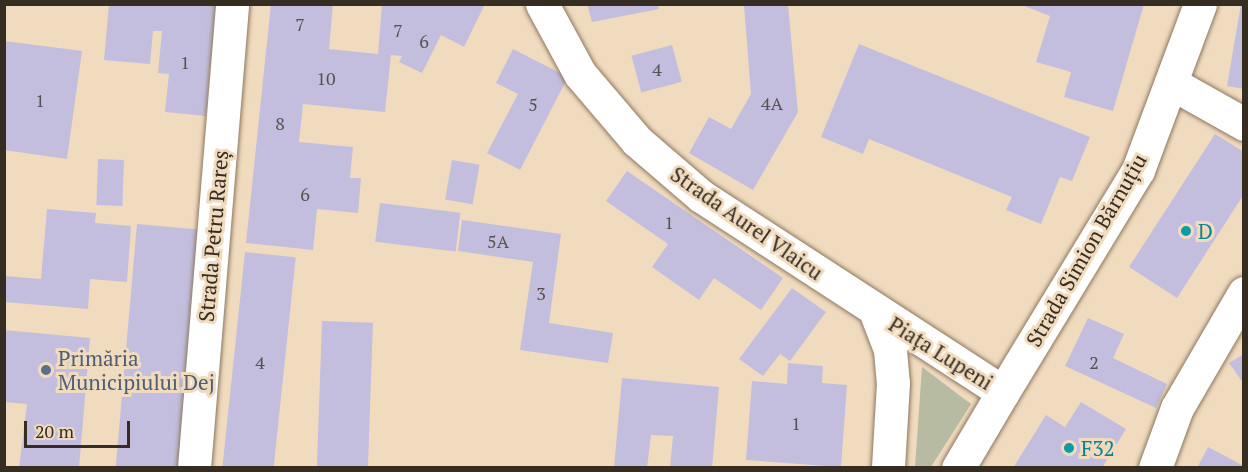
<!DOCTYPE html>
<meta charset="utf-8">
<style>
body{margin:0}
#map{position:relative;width:1248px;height:472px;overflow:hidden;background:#f1dbbf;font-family:"PT Serif",serif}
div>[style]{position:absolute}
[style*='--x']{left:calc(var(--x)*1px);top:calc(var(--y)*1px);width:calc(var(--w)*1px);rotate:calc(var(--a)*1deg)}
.green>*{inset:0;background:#b7bba2}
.building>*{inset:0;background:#c3bedd;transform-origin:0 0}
.roads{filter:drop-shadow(0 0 2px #8c785f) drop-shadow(0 0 2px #8c785f)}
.minor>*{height:33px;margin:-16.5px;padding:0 16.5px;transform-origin:16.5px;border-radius:16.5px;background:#fff}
.secondary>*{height:33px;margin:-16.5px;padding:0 16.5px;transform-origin:16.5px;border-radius:16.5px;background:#fff}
.dots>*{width:16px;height:16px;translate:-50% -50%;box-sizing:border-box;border:3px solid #f1dbbf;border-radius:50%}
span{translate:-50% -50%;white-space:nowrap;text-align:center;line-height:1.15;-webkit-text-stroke:6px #f1dbbf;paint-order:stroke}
.number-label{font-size:18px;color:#585151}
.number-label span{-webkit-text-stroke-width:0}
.street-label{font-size:21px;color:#352d22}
.culture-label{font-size:21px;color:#0d838f}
.left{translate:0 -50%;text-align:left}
.service-label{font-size:21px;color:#4e5e75}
.frame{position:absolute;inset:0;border:6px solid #352d22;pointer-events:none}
.scale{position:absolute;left:24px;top:421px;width:106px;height:27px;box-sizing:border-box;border:3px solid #352d22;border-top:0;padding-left:8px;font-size:18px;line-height:21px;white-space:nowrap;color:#352d22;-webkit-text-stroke:4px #f1dbbf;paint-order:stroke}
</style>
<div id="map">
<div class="green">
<i style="clip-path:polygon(922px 367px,971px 404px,931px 467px,915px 467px)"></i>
</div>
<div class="building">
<i style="clip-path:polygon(109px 4px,216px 4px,206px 116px,165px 112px,169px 74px,158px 73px,162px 31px,153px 31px,150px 64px,104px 60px)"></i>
<i style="clip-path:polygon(271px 4px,333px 4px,329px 49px,378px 54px,382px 4px,485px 4px,464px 47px,441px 35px,422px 73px,399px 62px,402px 56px,391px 55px,385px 112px,303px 104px,299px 142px,353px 147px,350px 178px,361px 178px,358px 213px,317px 209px,313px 250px,246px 243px)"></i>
<i style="clip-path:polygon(587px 4px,658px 4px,659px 9px,592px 22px)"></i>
<i style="clip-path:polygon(1019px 4px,1144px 4px,1113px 111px,1064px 97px,1071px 72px,1036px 62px,1050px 16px)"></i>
<i style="clip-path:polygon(1241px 4px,1244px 4px,1244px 89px,1227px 86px)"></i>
<i style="clip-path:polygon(744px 5px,788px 5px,798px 112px,753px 190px,689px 153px,709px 117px,731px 129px,751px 94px)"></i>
<i style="clip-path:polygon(4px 41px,82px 51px,67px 159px,4px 150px)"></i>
<i style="clip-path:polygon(859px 44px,1090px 137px,1072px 181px,1060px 177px,1041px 224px,1006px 210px,1012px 197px,869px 139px,863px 154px,821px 137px)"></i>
<i style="left:672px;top:45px;width:38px;height:42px;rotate:75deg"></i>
<i style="clip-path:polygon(513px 49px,568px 77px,520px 170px,487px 153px,518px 94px,496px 83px)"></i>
<i style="clip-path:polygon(1215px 134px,1244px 152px,1244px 194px,1177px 298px,1129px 267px)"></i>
<i style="left:98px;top:159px;width:26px;height:46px;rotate:2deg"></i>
<i style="left:452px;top:160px;width:28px;height:40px;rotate:10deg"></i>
<i style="clip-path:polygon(627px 171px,783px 278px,761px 310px,714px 278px,699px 300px,652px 267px,668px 244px,606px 201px)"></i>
<i style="left:380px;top:203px;width:81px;height:39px;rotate:7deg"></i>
<i style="clip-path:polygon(47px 209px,96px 213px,95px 223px,131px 226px,127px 282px,90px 279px,88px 309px,4px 302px,4px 276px,41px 279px)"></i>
<i style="clip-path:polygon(462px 220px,561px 234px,549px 323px,613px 333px,608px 363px,520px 350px,533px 262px,458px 251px)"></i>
<i style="left:137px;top:224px;width:62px;height:245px;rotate:5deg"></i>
<i style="left:245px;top:252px;width:51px;height:217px;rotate:6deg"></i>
<i style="clip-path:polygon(792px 288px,826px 312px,790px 361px,780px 354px,763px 376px,739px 359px)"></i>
<i style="clip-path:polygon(1088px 318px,1124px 334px,1113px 358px,1167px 384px,1156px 408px,1065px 366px)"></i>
<i style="left:322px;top:321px;width:51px;height:147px;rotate:2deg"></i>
<i style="clip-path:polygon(4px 330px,90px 338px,79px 468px,19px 468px,27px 404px,4px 402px)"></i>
<i style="clip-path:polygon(1244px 354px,1244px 384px,1229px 363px)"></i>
<i style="clip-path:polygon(788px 363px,823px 366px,822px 383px,847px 385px,841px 467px,746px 460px,752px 381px,787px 384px)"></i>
<i style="clip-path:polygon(622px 378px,719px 387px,712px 468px,670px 468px,673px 436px,651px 435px,647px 468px,614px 468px)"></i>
<i style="clip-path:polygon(1081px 402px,1126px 429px,1102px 468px,1013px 468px,1046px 415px,1065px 427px)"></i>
<i style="clip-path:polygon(1208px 447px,1242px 465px,1241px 468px,1197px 468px)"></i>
</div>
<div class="roads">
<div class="minor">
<i style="--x:1171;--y:83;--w:84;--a:29.3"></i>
<i style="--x:1003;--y:392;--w:260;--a:-58.7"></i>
<i style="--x:1138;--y:170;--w:177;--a:-69.5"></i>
<i style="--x:194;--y:468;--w:466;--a:-85.3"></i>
<i style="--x:1155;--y:468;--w:64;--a:-69.9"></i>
<i style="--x:1177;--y:408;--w:133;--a:-59.8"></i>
</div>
<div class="secondary">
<i style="--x:542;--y:4;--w:80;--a:61.5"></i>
<i style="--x:580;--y:74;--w:88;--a:49.6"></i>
<i style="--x:637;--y:141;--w:84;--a:40.7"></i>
<i style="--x:701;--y:196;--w:360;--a:33"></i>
<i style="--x:1003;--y:392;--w:88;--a:120.6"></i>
<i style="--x:876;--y:313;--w:40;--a:69"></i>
<i style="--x:890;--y:350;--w:33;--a:85"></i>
<i style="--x:893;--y:383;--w:85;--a:93.4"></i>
</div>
</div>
<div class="dots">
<i style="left:1186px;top:231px;background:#0f9aa8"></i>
<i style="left:46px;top:370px;background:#5c6f8a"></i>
<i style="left:1069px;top:448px;background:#0f9aa8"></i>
</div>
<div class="number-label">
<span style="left:300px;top:24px">7</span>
<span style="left:398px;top:30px">7</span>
<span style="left:424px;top:41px">6</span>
<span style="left:185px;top:62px">1</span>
<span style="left:657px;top:69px">4</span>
<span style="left:326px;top:78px">10</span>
<span style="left:40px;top:100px">1</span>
<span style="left:772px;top:103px">4A</span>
<span style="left:533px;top:104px">5</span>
<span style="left:280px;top:123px">8</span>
<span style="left:305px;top:194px">6</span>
<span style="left:669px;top:222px">1</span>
<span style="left:498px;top:241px">5A</span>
<span style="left:541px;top:293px">3</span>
<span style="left:260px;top:362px">4</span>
<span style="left:1094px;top:362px">2</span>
<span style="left:796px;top:423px">1</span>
</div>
<div class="street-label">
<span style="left:747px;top:223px;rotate:35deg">Strada Aurel Vlaicu</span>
<span style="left:213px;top:236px;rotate:-85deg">Strada Petru Rareș</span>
<span style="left:1086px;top:250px;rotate:-60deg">Strada Simion Bărnuțiu</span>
<span style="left:941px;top:353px;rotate:32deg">Piața Lupeni</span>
</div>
<div class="culture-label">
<span class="left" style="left:1198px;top:231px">D</span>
<span class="left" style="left:1081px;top:448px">F32</span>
</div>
<div class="service-label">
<span class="left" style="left:58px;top:370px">Primăria<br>Municipiului Dej</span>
</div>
<div class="frame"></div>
<div class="scale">20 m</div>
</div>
